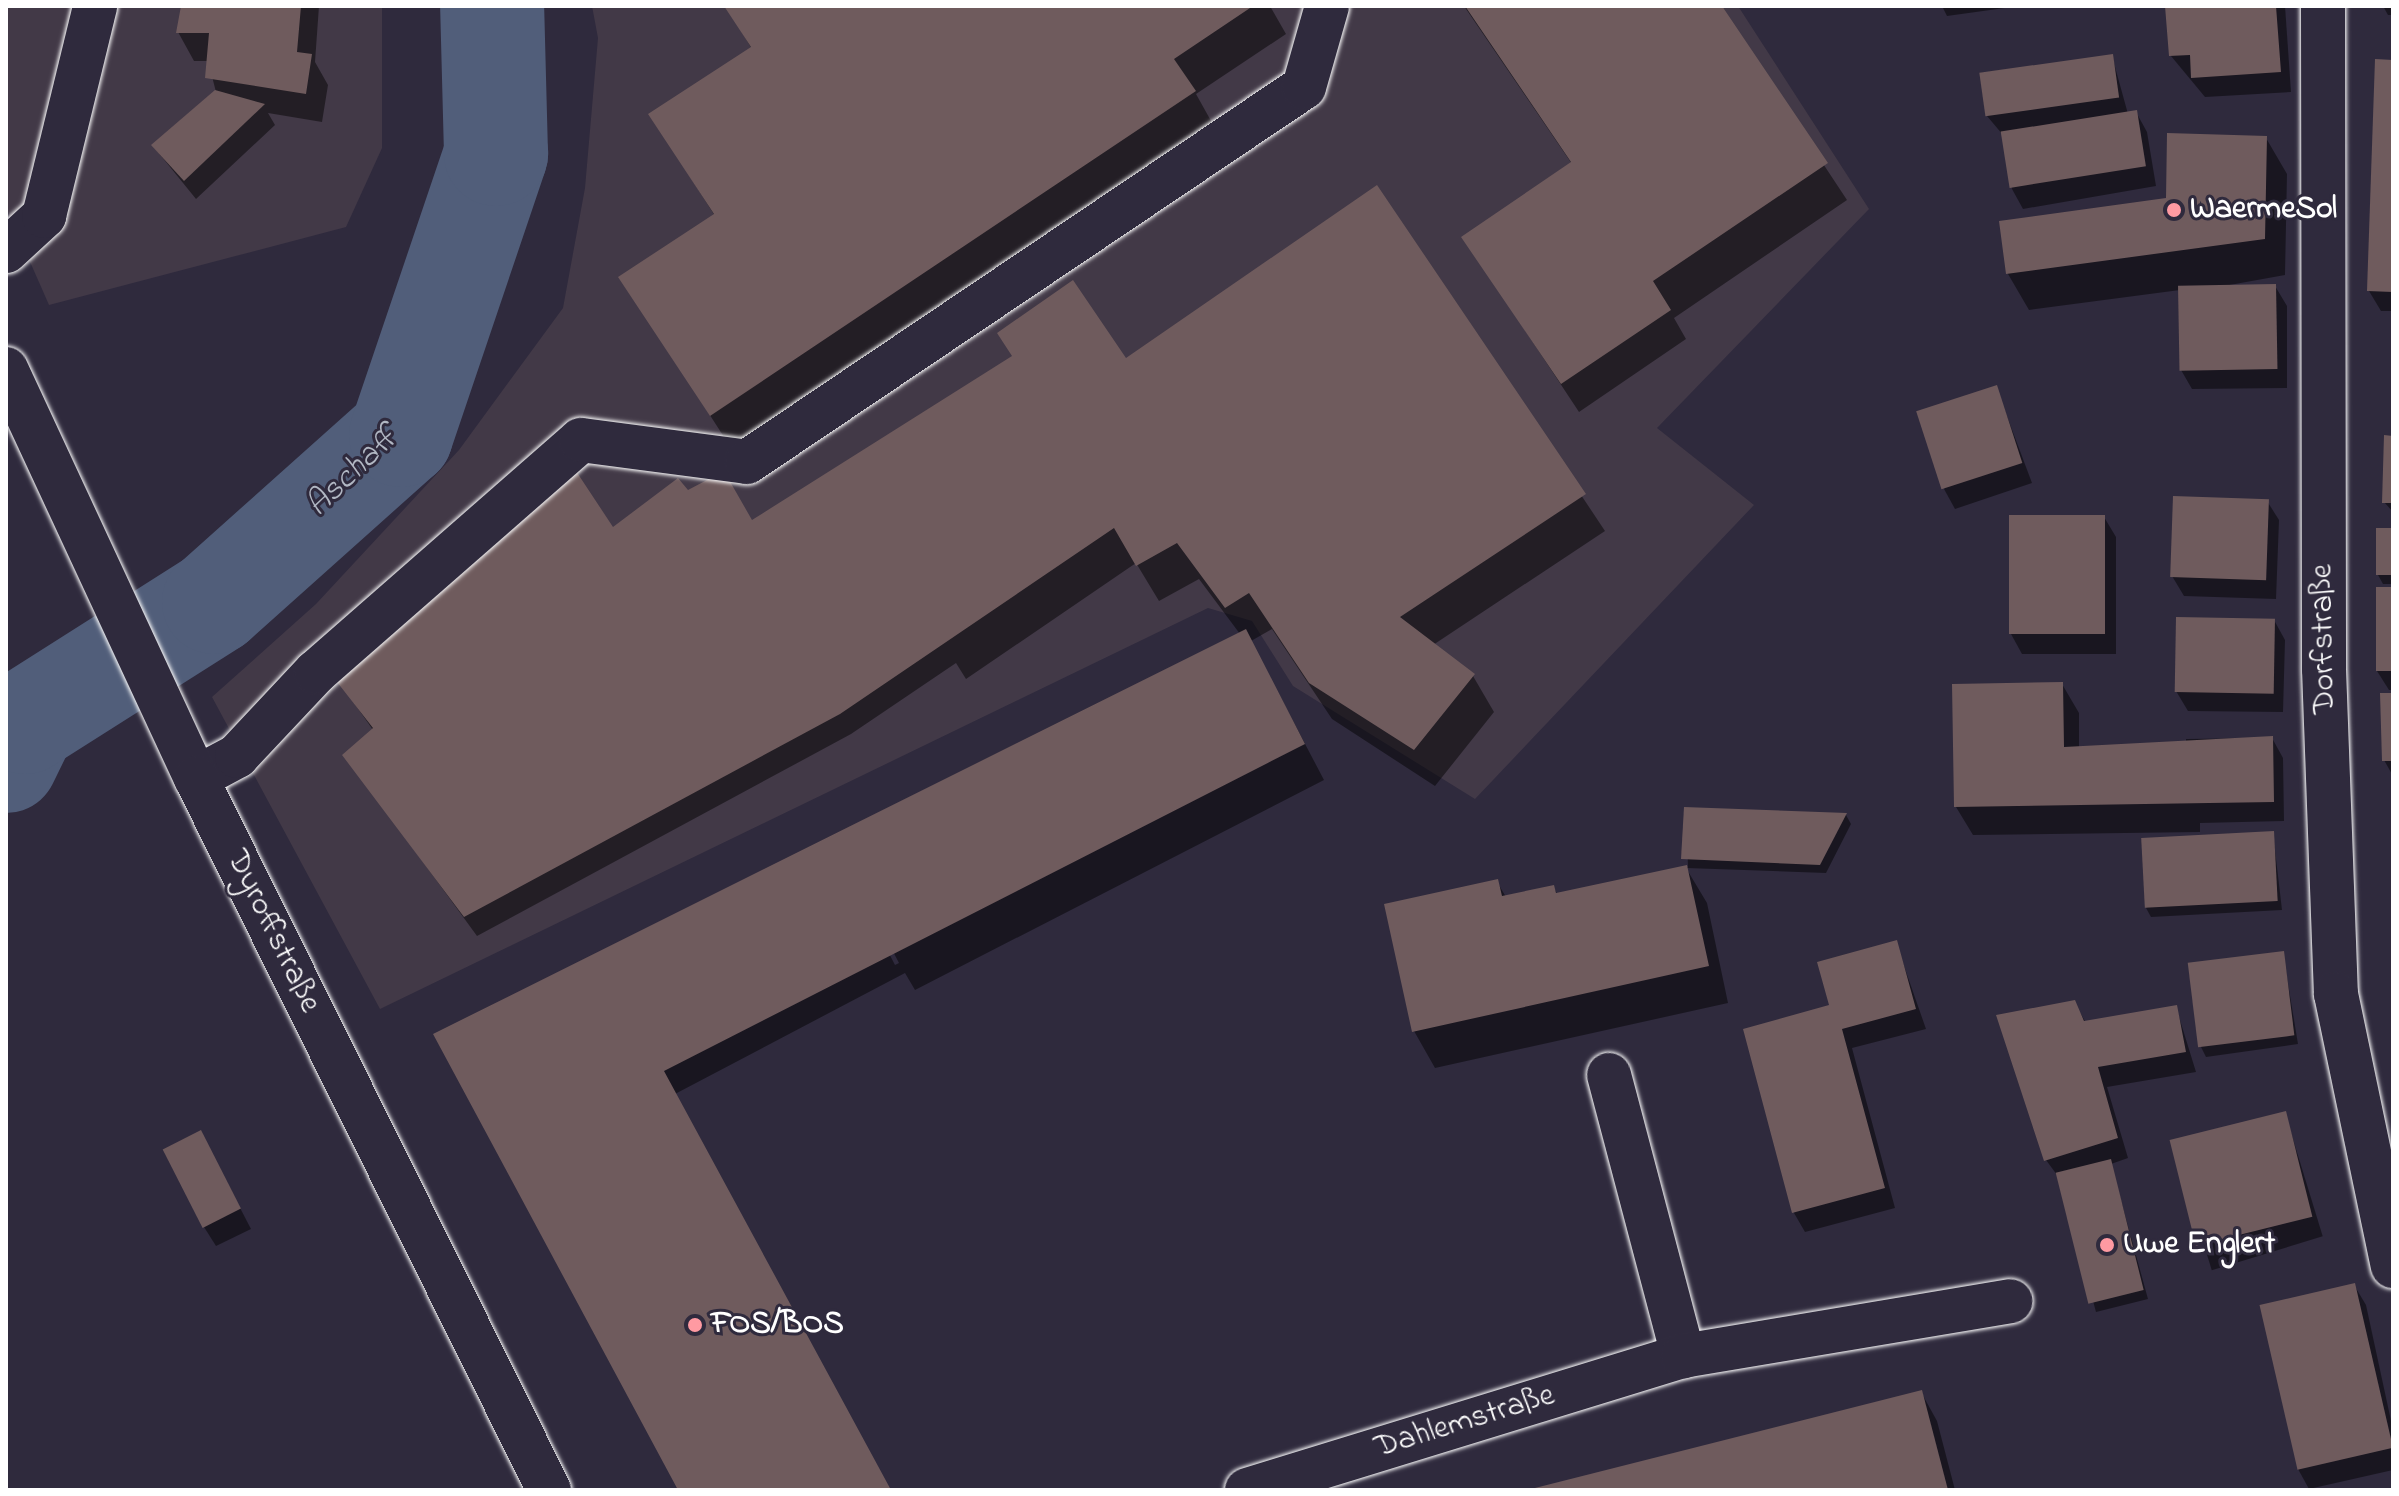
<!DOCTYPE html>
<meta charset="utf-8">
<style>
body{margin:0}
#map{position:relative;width:2399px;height:1496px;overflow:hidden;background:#2f2a3d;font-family:"Indie Flower",sans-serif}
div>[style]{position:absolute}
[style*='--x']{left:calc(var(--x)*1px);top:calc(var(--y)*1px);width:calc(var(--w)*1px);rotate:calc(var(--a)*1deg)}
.built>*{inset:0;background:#423947}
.shadow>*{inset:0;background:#0007;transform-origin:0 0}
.river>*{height:104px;margin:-52px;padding:0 52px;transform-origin:52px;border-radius:52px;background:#515e7a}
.building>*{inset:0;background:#6f5b5d;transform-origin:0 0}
.roads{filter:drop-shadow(0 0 2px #fff) drop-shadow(0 0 2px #fff)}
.minor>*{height:44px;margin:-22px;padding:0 22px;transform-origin:22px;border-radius:22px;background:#2f2a3d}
.major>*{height:44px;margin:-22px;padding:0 22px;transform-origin:22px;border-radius:22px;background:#2f2a3d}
.dots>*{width:22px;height:22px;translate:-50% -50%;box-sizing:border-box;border:4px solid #2f2a3d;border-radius:50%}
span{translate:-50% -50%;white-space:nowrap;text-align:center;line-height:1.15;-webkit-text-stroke:6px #2f2a3d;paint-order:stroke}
.poi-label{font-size:32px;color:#fff;font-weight:700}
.left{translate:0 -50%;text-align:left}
.street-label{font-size:32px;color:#fff}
.water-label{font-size:34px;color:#b1b7c3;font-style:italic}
.frame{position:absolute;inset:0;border:8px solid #fff;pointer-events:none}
</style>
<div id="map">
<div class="built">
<i style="clip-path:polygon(6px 6px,382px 6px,382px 148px,346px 227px,49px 305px,6px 207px)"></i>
<i style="clip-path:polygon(592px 6px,1738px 6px,1869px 209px,1657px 428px,1754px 505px,1475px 799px,1293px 686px,1252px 621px,1208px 608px,380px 1009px,212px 697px,316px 604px,459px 450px,563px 308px,585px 188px,598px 38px)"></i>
</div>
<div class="shadow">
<i style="clip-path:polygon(184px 6px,319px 6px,315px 62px,328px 85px,322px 122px,268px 113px,275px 125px,196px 199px,153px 146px,216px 92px,208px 61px,194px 61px,178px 32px)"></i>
<i style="clip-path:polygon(726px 6px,1270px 6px,1286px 34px,1196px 94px,1215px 128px,733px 451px,621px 277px,715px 216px,651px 115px,752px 49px)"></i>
<i style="clip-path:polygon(1464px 6px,1719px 6px,1847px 200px,1674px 318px,1686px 339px,1579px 412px,1464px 238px,1572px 164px)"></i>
<i style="clip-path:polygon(1942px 6px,2019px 6px,1947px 16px)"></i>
<i style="clip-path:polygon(2167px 6px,2285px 6px,2291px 92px,2205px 97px,2171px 56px)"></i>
<i style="clip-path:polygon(2383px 6px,2393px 6px,2393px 15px,2388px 15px)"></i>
<i style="clip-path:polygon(2112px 56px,2128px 114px,2136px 112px,2147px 132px,2156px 186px,2023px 209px,2012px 189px,2003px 135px,1987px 116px,1981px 73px)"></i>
<i style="clip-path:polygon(2393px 62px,2393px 311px,2381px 311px,2369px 291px)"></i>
<i style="clip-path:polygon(2266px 138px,2287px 174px,2285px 275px,2224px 286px,2275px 286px,2287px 306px,2287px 388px,2192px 389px,2181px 370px,2180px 290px,2029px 310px,2008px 274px,2001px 223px,2168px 200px)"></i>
<i style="clip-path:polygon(evenodd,1376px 187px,1605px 531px,1433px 645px,1473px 676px,1494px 712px,1435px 786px,1332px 719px,1272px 629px,1251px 641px,1324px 780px,915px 990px,905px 973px,675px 1094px,889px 1490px,680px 1490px,435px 1035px,832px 842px,836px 849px,835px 840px,1240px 634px,1199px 579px,1159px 601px,1136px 563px,966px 679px,956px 663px,851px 734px,477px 936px,345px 755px,373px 730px,333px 673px,576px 474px,613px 529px,678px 481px,688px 493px,723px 474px,752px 523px,1014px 357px,1000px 333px,1073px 283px,1125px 361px,1376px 187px,844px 858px,899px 963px,895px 965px,841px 860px,844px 858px)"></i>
<i style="clip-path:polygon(1996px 387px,2032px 483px,1955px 509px,1944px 489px)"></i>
<i style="clip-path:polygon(2393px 438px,2393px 512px,2384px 502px)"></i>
<i style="clip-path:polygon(2267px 501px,2279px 520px,2276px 599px,2184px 596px,2172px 576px)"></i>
<i style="clip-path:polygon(2104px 517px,2116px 537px,2116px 654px,2022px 654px,2011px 634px)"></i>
<i style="clip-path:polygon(2393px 530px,2393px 584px,2383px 584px,2378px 575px)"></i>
<i style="clip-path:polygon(2393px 589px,2393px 690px,2389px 690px,2377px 671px)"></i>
<i style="clip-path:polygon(2274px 620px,2285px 640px,2283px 712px,2188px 711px,2176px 691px)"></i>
<i style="clip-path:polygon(2062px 684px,2079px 713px,2079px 748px,2186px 753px,2186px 739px,2272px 738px,2283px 758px,2284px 821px,2200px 823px,2200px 832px,1973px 835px,1956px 807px)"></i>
<i style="clip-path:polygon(2393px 695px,2393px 776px,2384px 760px)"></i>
<i style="clip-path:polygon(1686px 809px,1846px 815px,1851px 824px,1826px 873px,1686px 868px,1707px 903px,1728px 1003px,1435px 1068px,1414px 1031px,1497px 882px,1506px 897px,1553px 887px,1558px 895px,1688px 867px)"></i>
<i style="clip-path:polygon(2273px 833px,2282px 910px,2151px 917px,2146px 908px)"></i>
<i style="clip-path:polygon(1896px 943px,1926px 1029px,1852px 1048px,1895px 1208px,1805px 1232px,1794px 1213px,1831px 1007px)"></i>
<i style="clip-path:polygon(2283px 953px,2298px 1044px,2206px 1057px,2201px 1047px)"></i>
<i style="clip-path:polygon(2074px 1002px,2086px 1023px,2176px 1007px,2196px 1072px,2107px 1087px,2128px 1158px,2111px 1164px,2148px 1299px,2096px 1312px,2060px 1179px,2046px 1160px)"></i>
<i style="left:2285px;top:1113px;width:129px;height:116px;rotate:73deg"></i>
<i style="clip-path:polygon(211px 1152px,251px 1229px,216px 1246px,204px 1227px)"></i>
<i style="clip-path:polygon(2354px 1285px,2366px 1305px,2393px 1430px,2393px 1470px,2309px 1489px,2298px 1469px)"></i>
<i style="clip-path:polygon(1921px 1392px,1937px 1421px,1955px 1490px,1535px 1490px)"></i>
</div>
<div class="river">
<i style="--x:6;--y:761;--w:43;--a:-64"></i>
<i style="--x:25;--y:722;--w:224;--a:-32.4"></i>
<i style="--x:214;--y:602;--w:251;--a:-41.8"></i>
<i style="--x:401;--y:435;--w:297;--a:-71.3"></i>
<i style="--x:496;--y:154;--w:148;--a:-91.5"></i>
</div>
<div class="building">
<i style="clip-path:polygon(181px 6px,301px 6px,297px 52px,312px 54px,306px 94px,205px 78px,209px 33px,176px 33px)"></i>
<i style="clip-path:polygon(724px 6px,1253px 6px,1174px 59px,1196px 91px,710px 416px,618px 277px,714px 214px,648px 114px,751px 47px)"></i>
<i style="clip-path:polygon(1465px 6px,1722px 6px,1828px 163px,1653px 281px,1671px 310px,1561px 384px,1461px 237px,1571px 162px)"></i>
<i style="clip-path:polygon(2165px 6px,2276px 6px,2281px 72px,2191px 78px,2190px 55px,2169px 56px)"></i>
<i style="left:2113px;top:54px;width:44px;height:135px;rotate:82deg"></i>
<i style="clip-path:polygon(2375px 59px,2393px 60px,2393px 292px,2367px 291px)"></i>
<i style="clip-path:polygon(215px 90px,265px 104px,184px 181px,151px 145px)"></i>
<i style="left:2137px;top:110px;width:57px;height:138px;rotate:81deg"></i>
<i style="clip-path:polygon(2167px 133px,2267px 136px,2265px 239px,2006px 274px,1999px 221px,2166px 198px)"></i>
<i style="clip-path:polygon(1377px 185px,1586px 494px,1400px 617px,1475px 674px,1414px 750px,1309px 683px,1249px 593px,1225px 608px,1177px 543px,1136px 566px,1114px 528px,840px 714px,464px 917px,342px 755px,373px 728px,330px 673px,576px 471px,613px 527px,678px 478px,688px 490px,724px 471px,752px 520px,1012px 356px,997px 333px,1073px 280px,1126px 358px)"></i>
<i style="left:2276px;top:284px;width:85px;height:98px;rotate:89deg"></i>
<i style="left:1997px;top:385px;width:82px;height:85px;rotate:72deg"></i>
<i style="clip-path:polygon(2384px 435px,2393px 436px,2393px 503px,2382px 503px)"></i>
<i style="left:2173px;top:496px;width:96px;height:81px;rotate:2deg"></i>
<i style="left:2009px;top:515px;width:96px;height:119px"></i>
<i style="left:2376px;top:528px;width:17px;height:47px"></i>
<i style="left:2376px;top:587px;width:17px;height:84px"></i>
<i style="left:2176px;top:617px;width:99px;height:75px;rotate:1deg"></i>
<i style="clip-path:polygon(1246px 629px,1305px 744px,664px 1071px,891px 1490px,678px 1490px,433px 1034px)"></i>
<i style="clip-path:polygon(2063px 682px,2064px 747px,2273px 736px,2274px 802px,1954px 807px,1952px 684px)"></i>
<i style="clip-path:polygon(2380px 693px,2393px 693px,2393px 761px,2382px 761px)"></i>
<i style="clip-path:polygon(1684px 807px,1847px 813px,1820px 865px,1681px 859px)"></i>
<i style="left:2274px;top:831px;width:70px;height:133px;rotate:87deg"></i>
<i style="clip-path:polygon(1687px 865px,1709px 966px,1412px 1032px,1384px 904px,1498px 879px,1502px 896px,1554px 885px,1556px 893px)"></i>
<i style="clip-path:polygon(1897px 940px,1916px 1009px,1842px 1029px,1885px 1188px,1792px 1213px,1743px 1029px,1829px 1005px,1817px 962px)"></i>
<i style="left:2284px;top:951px;width:85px;height:97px;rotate:83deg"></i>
<i style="clip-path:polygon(2075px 1000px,2084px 1021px,2177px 1005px,2186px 1052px,2098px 1067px,2118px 1138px,2044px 1161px,1996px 1015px)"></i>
<i style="left:2286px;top:1111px;width:109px;height:120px;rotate:76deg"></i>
<i style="left:201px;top:1130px;width:88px;height:43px;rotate:63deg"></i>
<i style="left:2111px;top:1159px;width:135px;height:57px;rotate:76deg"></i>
<i style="left:2355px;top:1283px;width:169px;height:98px;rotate:77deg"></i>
<i style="clip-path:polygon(1922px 1390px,1948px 1490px,1531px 1490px,1531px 1489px)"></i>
</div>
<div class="roads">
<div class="minor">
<i style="--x:2323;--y:6;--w:663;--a:89.91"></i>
<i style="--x:2324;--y:669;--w:325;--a:87.9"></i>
<i style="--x:2336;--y:994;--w:278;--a:78.2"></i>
<i style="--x:6;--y:251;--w:52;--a:-42.6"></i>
<i style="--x:44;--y:216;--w:216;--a:-76.3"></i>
<i style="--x:196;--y:778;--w:47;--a:-28.2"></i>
<i style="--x:237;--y:756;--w:115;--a:-46.8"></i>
<i style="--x:316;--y:672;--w:352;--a:-41.2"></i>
<i style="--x:581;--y:440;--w:167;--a:7.5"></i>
<i style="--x:747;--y:462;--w:671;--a:-33.95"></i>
<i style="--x:1304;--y:87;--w:84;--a:-74.1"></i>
<i style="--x:1609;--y:1075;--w:291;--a:75.2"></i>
<i style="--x:1247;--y:1490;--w:456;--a:-17.1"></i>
<i style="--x:1683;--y:1356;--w:332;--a:-9.5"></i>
</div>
<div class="major">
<i style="--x:6;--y:369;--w:451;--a:65.1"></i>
<i style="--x:196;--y:778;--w:795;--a:63.63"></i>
</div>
</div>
<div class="dots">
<i style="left:2174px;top:210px;background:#ff9aa2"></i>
<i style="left:2107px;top:1245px;background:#ff9aa2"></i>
<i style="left:695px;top:1325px;background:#ff9aa2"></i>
</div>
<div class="poi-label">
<span class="left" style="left:2190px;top:210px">WaermeSol</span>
<span class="left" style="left:2123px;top:1245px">Uwe Englert</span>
<span class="left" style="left:711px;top:1325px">FOS/BOS</span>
</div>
<div class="street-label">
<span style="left:2325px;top:639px;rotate:-91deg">Dorfstraße</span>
<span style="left:272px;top:932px;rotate:64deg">Dyroffstraße</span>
<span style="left:1465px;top:1423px;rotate:-17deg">Dahlemstraße</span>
</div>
<div class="water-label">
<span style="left:353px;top:473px;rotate:-44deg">Aschaff</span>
</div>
<div class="frame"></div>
</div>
